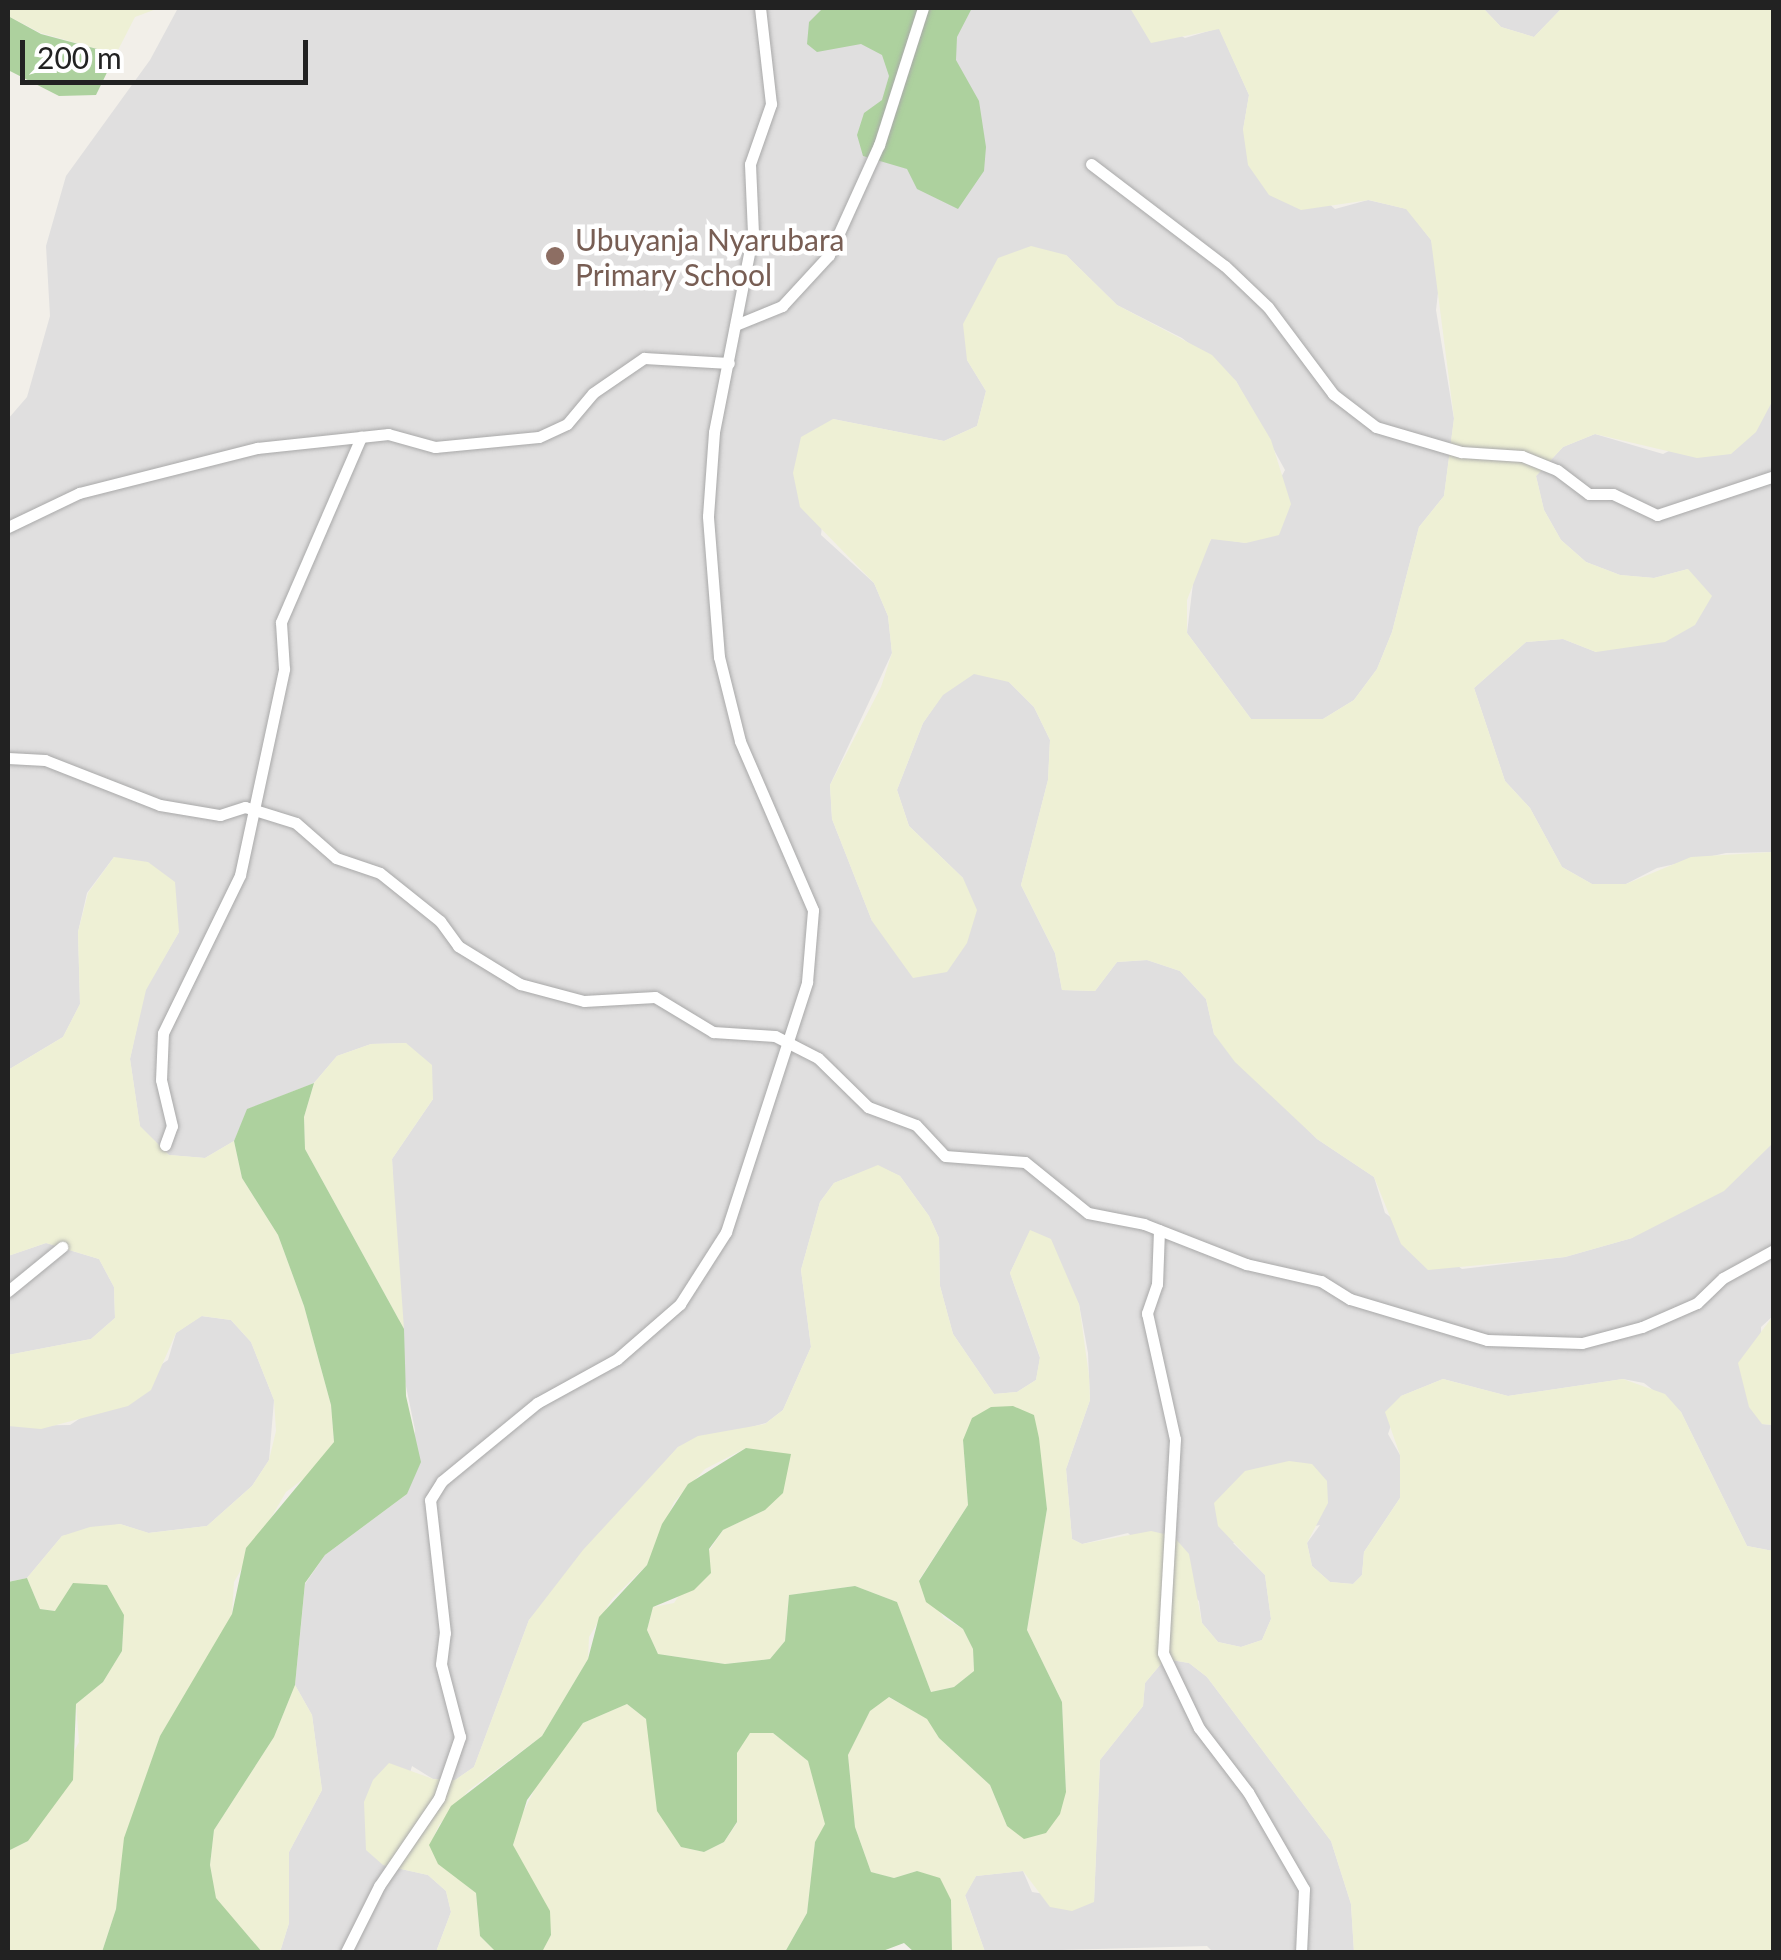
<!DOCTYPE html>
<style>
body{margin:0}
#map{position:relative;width:1781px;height:1960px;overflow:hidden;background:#f2efe9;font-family:Lato,sans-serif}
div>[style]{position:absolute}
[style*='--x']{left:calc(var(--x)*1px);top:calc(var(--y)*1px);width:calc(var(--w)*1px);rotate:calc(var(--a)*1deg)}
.residential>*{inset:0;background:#e0dfdf}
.farmland>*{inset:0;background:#eef0d5}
.forest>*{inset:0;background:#add19e}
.roads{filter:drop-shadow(0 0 2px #a9a9a9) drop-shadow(0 0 2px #a9a9a9)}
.minor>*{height:11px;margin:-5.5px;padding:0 5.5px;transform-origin:5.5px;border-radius:5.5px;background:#fff}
.dots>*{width:28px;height:28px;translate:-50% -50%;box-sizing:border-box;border:5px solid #fff;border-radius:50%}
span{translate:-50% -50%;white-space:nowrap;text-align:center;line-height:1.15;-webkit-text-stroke:9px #fff;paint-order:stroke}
.education-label{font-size:30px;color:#785e54}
.left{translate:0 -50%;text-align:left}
.frame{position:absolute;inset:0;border:10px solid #222;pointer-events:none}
.scale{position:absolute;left:20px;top:40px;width:288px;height:45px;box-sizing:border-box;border:5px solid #222;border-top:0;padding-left:12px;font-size:30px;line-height:35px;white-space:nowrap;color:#222;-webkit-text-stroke:8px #fff;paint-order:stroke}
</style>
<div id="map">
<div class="residential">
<i style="clip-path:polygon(178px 8px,1130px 8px,1185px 38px,1219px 28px,1249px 95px,1243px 130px,1335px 209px,1368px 200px,1407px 209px,1431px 240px,1440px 275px,1436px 310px,1454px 419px,1444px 496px,1419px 527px,1392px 632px,1377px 669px,1354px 700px,1323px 719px,1251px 719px,1187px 633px,1195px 567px,1212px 538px,1246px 543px,1285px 470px,1236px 381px,1182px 338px,1117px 305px,1066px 255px,967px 360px,986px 391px,977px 426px,944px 441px,833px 419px,821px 535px,874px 583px,888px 616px,892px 653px,830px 785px,832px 819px,872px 921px,963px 878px,909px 826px,897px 790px,923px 723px,943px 694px,974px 673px,1008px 681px,1034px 707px,1050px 740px,1048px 780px,1021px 885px,1055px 953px,1062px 990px,1095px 991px,1117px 962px,1147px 960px,1180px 971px,1206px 999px,1214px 1034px,1317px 1139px,1374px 1177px,1385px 1213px,1462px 1269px,1565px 1257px,1632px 1238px,1773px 1143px,1773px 1316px,1761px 1327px,1762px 1424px,1773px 1425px,1773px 1551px,1747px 1546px,1681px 1412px,1644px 1383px,1623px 1379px,1508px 1396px,1443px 1379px,1401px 1396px,1388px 1434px,1400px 1455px,1400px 1498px,1364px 1552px,1362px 1575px,1353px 1584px,1330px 1582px,1312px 1566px,1307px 1543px,1320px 1525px,1233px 1543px,1265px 1575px,1271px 1619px,1262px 1640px,1241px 1647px,1218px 1642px,1202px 1623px,1199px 1601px,1128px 1533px,1082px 1544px,1072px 1539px,1066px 1469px,1090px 1400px,1088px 1353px,1079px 1304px,1030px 1231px,1010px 1273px,1040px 1358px,1036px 1380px,1017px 1392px,994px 1394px,953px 1334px,940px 1286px,939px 1238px,929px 1216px,900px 1176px,878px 1166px,834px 1183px,820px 1202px,801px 1270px,811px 1347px,783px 1410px,766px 1423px,678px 1447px,529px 1620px,474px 1767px,455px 1780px,433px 1779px,412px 1766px,383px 1865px,428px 1875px,446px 1891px,451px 1912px,436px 1952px,280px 1952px,289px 1923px,289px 1852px,322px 1790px,312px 1715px,295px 1685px,305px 1584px,325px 1555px,407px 1494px,415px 1430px,401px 1362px,392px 1159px,433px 1099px,406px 1043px,371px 1044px,337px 1056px,314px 1083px,248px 1109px,234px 1141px,205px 1158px,169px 1155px,140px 1127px,130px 1059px,145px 990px,179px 932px,114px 857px,87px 893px,78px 932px,80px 1004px,63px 1037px,8px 1070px,8px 419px,27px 397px,50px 316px,46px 246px,66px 176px,150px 60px)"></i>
<i style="clip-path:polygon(1483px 8px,1562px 8px,1534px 37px,1501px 27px)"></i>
<i style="clip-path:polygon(1773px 398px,1773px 852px,1726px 853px,1657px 868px,1626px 884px,1592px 884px,1562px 867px,1530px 808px,1505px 781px,1474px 688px,1526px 642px,1563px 639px,1596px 652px,1688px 569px,1654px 578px,1620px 575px,1586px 562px,1561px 540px,1544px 510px,1536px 476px,1563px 447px,1595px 434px,1663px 454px)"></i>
<i style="clip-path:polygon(46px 1243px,99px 1259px,114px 1287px,115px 1318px,91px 1339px,8px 1355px,8px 1256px)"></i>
<i style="clip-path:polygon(201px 1316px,231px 1320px,251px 1342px,274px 1400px,269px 1460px,252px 1486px,207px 1526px,148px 1533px,120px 1524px,62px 1536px,27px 1578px,8px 1582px,8px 1426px,70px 1425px,168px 1360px,176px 1333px)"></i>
<i style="clip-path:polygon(1165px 1659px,1189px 1663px,1207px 1677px,1331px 1841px,1351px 1904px,1354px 1952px,1213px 1952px,1207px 1946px,985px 1952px,965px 1895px,976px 1876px,1023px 1871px,1032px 1892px,1094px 1902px,1100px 1760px,1143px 1706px,1145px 1683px)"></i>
</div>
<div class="farmland">
<i style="clip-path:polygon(8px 8px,159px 8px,135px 17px,116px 54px,41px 33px,8px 16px)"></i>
<i style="clip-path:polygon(1130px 8px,1483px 8px,1501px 27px,1534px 37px,1562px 8px,1773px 8px,1774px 398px,1756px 432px,1731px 454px,1697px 458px,1595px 434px,1563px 447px,1536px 476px,1544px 510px,1561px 540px,1586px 562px,1620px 575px,1654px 578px,1688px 569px,1712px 596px,1695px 625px,1665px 642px,1596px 652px,1563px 639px,1526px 642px,1474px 688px,1505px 781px,1530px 808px,1562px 867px,1592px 884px,1626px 884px,1691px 857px,1773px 852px,1773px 1143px,1724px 1191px,1632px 1238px,1565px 1257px,1428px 1270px,1401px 1244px,1374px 1177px,1317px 1139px,1235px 1062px,1214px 1034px,1206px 999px,1180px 971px,1147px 960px,1117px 962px,1095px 991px,1062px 990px,1055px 953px,1021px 885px,1048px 780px,1050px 740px,1034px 707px,1009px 682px,974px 674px,943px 695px,923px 723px,897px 790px,909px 826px,963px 878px,977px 910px,967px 943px,947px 972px,913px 978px,872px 921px,832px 819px,830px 785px,881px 687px,892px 653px,888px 616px,874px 583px,800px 507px,793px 473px,801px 437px,833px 419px,944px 441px,977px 426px,986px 391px,967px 360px,963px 324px,998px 258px,1031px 246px,1066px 255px,1117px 305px,1212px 355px,1236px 381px,1271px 440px,1291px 504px,1279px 535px,1246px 543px,1211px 539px,1187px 600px,1187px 633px,1251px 719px,1323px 719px,1354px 700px,1377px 669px,1392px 632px,1419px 527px,1444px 496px,1454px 418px,1431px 240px,1406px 209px,1369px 200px,1301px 210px,1269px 195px,1248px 165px,1243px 130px,1249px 95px,1219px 29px,1151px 43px)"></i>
<i style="clip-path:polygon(114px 857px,148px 862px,175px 882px,179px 932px,146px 990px,130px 1059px,140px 1126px,169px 1155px,205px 1158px,234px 1141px,242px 1178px,278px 1235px,304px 1306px,331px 1405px,334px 1442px,314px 1471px,286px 1492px,234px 1582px,232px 1614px,217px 1644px,160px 1736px,125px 1838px,116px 1909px,102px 1952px,8px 1952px,8px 1851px,28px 1841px,79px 1742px,76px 1704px,103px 1682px,122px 1651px,124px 1615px,73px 1583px,56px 1611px,40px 1609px,27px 1578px,62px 1536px,90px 1527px,120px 1524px,149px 1533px,207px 1526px,252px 1486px,269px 1460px,276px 1431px,274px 1400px,251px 1342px,231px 1320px,202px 1316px,176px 1333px,151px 1390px,128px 1406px,41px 1429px,8px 1426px,8px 1355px,91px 1339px,115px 1318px,114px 1287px,99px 1259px,46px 1243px,8px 1256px,8px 1070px,63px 1037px,80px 1004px,78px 932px,88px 893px)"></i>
<i style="clip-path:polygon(406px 1043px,432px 1065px,433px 1099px,392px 1159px,404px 1329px,305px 1149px,304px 1117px,314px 1083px,337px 1056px,371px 1044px)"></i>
<i style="clip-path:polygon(878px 1165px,900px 1176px,929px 1216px,939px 1238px,940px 1286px,953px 1334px,994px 1394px,1017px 1392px,1036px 1380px,1040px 1357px,1010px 1273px,1030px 1230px,1051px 1239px,1079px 1304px,1089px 1376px,1090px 1400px,1066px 1469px,1072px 1539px,1082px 1544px,1151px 1531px,1173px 1536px,1189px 1554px,1202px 1623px,1218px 1642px,1241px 1647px,1262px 1640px,1271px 1619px,1265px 1575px,1218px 1526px,1214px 1503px,1245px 1471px,1289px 1461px,1312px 1464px,1327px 1481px,1328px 1503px,1307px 1543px,1312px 1566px,1330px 1582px,1353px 1584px,1362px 1575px,1364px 1552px,1400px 1498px,1400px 1455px,1385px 1412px,1401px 1396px,1443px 1379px,1508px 1396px,1623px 1379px,1665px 1394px,1681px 1412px,1747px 1546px,1773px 1551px,1773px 1952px,1354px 1952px,1351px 1904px,1331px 1841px,1207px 1677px,1189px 1663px,1165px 1659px,1145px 1683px,1143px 1706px,1100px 1760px,1094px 1902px,1072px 1911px,1050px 1907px,1023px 1871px,976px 1876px,965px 1896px,985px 1952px,952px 1952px,951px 1900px,917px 1871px,894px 1878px,871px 1872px,855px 1827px,848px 1755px,870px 1711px,888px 1697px,928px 1719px,939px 1738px,990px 1785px,1007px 1826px,1066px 1792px,1062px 1702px,1027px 1630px,1047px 1509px,1034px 1415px,963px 1440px,968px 1505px,919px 1580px,944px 1618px,963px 1629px,973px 1649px,974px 1671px,954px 1687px,931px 1692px,897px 1602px,855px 1586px,789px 1595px,785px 1641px,770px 1659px,725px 1664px,658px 1654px,647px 1630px,653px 1607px,674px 1603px,723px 1530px,765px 1510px,746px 1448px,705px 1469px,674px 1502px,647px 1565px,612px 1599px,589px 1637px,588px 1659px,542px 1736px,469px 1790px,439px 1825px,430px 1845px,439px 1864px,476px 1893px,480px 1936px,496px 1952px,436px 1952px,451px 1912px,446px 1891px,428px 1875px,383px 1865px,366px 1850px,364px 1802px,373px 1780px,389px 1763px,433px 1779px,455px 1780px,474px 1767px,529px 1620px,583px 1550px,678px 1447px,698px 1436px,765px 1424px,783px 1410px,811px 1347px,801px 1270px,820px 1202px,834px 1183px)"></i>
<i style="clip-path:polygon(1773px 1316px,1773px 1425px,1762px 1424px,1749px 1407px,1738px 1363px)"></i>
<i style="clip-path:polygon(295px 1685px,312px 1715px,322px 1790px,289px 1852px,289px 1923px,280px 1952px,262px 1952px,216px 1899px,210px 1865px,214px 1830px,274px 1737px)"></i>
<i style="clip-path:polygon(627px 1704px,646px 1719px,681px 1847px,704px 1852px,724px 1842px,737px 1823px,737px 1752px,750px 1732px,773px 1733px,808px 1761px,826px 1824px,815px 1843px,807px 1913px,785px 1952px,542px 1952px,551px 1935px,513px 1845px,518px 1822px,539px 1781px,583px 1723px)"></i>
</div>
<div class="forest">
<i style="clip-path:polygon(823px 8px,972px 8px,957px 37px,956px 60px,979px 101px,986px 147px,984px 171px,958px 209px,917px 189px,907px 169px,863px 156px,857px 135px,864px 113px,882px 100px,889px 76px,882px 55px,861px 44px,817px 52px,807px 44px,809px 22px)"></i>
<i style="clip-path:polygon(8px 16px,41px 34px,116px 54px,96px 95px,59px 96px,8px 70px)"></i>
<i style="clip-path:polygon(314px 1083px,304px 1117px,305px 1149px,404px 1329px,406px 1396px,421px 1462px,407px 1494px,325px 1555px,305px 1583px,295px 1685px,274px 1737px,214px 1830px,210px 1865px,216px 1898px,262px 1952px,102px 1952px,116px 1909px,124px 1838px,160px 1736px,232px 1614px,246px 1548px,334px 1442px,331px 1405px,304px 1306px,278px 1235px,242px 1178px,234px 1141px,247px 1109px)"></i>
<i style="clip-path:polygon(1013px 1406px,1034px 1415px,1039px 1438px,1047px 1509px,1027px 1630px,1062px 1702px,1066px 1792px,1060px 1814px,1046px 1833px,1024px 1839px,1007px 1826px,990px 1785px,939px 1738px,927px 1719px,889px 1697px,870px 1711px,848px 1755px,855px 1827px,871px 1872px,894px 1878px,917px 1871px,940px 1878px,951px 1900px,952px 1952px,914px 1952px,904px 1943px,880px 1952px,785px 1952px,807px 1913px,815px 1842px,825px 1824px,808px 1761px,773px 1733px,750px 1733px,737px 1753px,737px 1822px,724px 1842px,704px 1852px,681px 1847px,657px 1811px,646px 1719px,627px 1704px,583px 1723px,527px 1800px,513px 1845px,550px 1911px,551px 1935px,542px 1952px,496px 1952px,480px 1936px,476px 1893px,438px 1864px,429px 1845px,451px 1806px,542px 1736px,588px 1659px,599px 1617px,647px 1565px,662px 1524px,688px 1484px,746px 1448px,791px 1454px,783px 1493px,765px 1510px,723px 1530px,709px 1549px,711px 1573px,694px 1590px,653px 1607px,647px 1630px,658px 1654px,725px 1664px,770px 1659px,785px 1641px,789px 1595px,855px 1586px,897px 1602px,931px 1692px,954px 1687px,974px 1671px,973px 1649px,963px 1629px,926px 1602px,919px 1581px,968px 1505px,963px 1440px,972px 1418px,991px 1407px)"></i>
<i style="clip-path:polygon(27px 1578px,40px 1609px,55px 1611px,73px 1583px,107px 1585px,124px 1615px,122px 1651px,103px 1682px,76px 1704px,73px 1780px,28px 1841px,8px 1851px,8px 1582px)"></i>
</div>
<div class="roads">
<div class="minor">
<i style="--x:1091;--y:164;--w:168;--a:37.3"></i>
<i style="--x:1225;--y:266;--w:59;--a:43.6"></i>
<i style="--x:1268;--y:307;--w:109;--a:53.2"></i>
<i style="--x:1333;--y:394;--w:54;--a:37.5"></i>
<i style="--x:1376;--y:427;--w:89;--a:16.4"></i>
<i style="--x:1461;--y:452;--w:61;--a:3.8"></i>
<i style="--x:1522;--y:456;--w:38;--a:22"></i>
<i style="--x:1557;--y:470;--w:40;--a:37"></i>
<i style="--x:1589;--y:494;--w:24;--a:0"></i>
<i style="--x:1613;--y:494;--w:49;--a:25.5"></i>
<i style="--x:1657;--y:515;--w:123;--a:-18.4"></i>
<i style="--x:738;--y:324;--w:48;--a:-22.2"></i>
<i style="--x:782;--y:306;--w:69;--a:-47.3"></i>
<i style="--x:829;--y:255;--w:121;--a:-65.6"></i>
<i style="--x:879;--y:145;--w:144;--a:-72.2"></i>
<i style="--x:8;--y:527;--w:79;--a:-25.6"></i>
<i style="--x:79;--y:493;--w:184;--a:-14.2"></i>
<i style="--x:257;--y:448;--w:132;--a:-6.1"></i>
<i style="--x:388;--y:434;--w:49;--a:15.5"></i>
<i style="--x:435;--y:447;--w:104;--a:-5.5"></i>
<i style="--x:539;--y:437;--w:31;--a:-25"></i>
<i style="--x:567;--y:424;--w:40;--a:-50"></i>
<i style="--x:593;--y:393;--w:62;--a:-34.5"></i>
<i style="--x:644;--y:358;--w:85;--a:3.4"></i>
<i style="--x:8;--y:758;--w:37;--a:3"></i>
<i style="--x:45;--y:760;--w:123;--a:21.4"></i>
<i style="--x:160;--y:805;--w:61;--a:9.5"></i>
<i style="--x:220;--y:815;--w:26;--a:-18"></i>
<i style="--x:245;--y:807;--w:53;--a:17.4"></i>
<i style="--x:296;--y:823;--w:53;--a:41.2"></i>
<i style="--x:336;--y:858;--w:46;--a:18.8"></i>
<i style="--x:380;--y:873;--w:77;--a:38.7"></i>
<i style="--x:440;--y:921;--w:31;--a:54"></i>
<i style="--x:458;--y:946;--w:73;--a:31.5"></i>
<i style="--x:520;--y:984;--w:66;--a:14.9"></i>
<i style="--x:584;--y:1001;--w:71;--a:-3.2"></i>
<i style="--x:655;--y:997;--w:68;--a:31.1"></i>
<i style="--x:713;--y:1032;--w:62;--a:3.7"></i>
<i style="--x:775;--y:1036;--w:48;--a:27.1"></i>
<i style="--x:818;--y:1058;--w:70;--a:44.4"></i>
<i style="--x:868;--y:1107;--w:51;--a:20.6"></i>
<i style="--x:916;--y:1125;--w:42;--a:46.9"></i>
<i style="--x:945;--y:1156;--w:80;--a:4.3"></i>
<i style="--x:1025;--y:1162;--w:81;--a:39"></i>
<i style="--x:1088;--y:1213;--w:57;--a:11.1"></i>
<i style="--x:1144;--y:1224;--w:110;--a:21.4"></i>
<i style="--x:1246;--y:1264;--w:77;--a:12.8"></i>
<i style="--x:1321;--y:1281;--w:34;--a:32"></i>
<i style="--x:1350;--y:1299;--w:143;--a:16.7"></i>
<i style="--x:1487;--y:1340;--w:95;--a:1.8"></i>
<i style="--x:1582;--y:1343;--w:62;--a:-14.9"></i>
<i style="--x:1642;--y:1327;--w:60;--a:-23.6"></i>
<i style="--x:1697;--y:1303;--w:36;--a:-44"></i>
<i style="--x:1723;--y:1278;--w:58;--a:-28.8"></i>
<i style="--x:165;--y:1145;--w:20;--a:-70"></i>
<i style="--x:172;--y:1126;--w:47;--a:-103.4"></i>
<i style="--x:161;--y:1080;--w:47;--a:-87.6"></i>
<i style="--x:163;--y:1033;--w:176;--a:-64"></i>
<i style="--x:240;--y:875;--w:211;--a:-77.9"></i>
<i style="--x:284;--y:669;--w:47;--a:-93.7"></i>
<i style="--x:281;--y:622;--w:202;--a:-66.6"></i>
<i style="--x:1159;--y:1230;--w:54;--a:92.1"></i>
<i style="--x:1157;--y:1284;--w:31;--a:109"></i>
<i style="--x:1147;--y:1313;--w:129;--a:77.5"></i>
<i style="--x:1175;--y:1439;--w:214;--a:93.2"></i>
<i style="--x:1163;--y:1653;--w:83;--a:64.4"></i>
<i style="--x:1199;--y:1728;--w:81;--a:52.6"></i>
<i style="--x:1248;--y:1792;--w:112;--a:60"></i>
<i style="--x:1304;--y:1889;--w:63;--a:92.7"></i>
<i style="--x:8;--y:1291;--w:70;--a:-39.2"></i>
<i style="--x:346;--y:1952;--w:74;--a:-63.4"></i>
<i style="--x:379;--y:1886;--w:107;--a:-55.7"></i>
<i style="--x:439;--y:1798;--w:65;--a:-71"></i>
<i style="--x:460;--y:1737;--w:75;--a:-104.6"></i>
<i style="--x:441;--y:1664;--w:31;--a:-83"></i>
<i style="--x:445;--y:1633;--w:134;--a:-96.4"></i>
<i style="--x:430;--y:1500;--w:22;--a:-58"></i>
<i style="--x:442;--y:1481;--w:123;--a:-39.4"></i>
<i style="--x:537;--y:1403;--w:91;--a:-28.8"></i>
<i style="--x:617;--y:1359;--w:84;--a:-41.1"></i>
<i style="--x:680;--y:1304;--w:85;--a:-57.4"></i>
<i style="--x:726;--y:1232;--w:263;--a:-72"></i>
<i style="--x:807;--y:982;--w:72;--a:-85.2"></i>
<i style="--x:813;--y:910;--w:184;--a:-113.4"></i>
<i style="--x:740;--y:741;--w:87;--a:-104"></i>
<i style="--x:719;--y:657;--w:141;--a:-94.5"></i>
<i style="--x:708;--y:516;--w:84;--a:-85.9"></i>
<i style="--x:714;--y:432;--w:203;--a:-78.9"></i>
<i style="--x:753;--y:233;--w:69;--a:-92.5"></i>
<i style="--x:750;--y:164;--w:64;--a:-70.7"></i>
<i style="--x:771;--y:104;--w:97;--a:-96.5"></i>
</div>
</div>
<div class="dots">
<i style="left:555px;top:256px;background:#8d6e63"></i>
</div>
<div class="education-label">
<span class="left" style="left:575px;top:256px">Ubuyanja Nyarubara<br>Primary School</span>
</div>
<div class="frame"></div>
<div class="scale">200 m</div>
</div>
